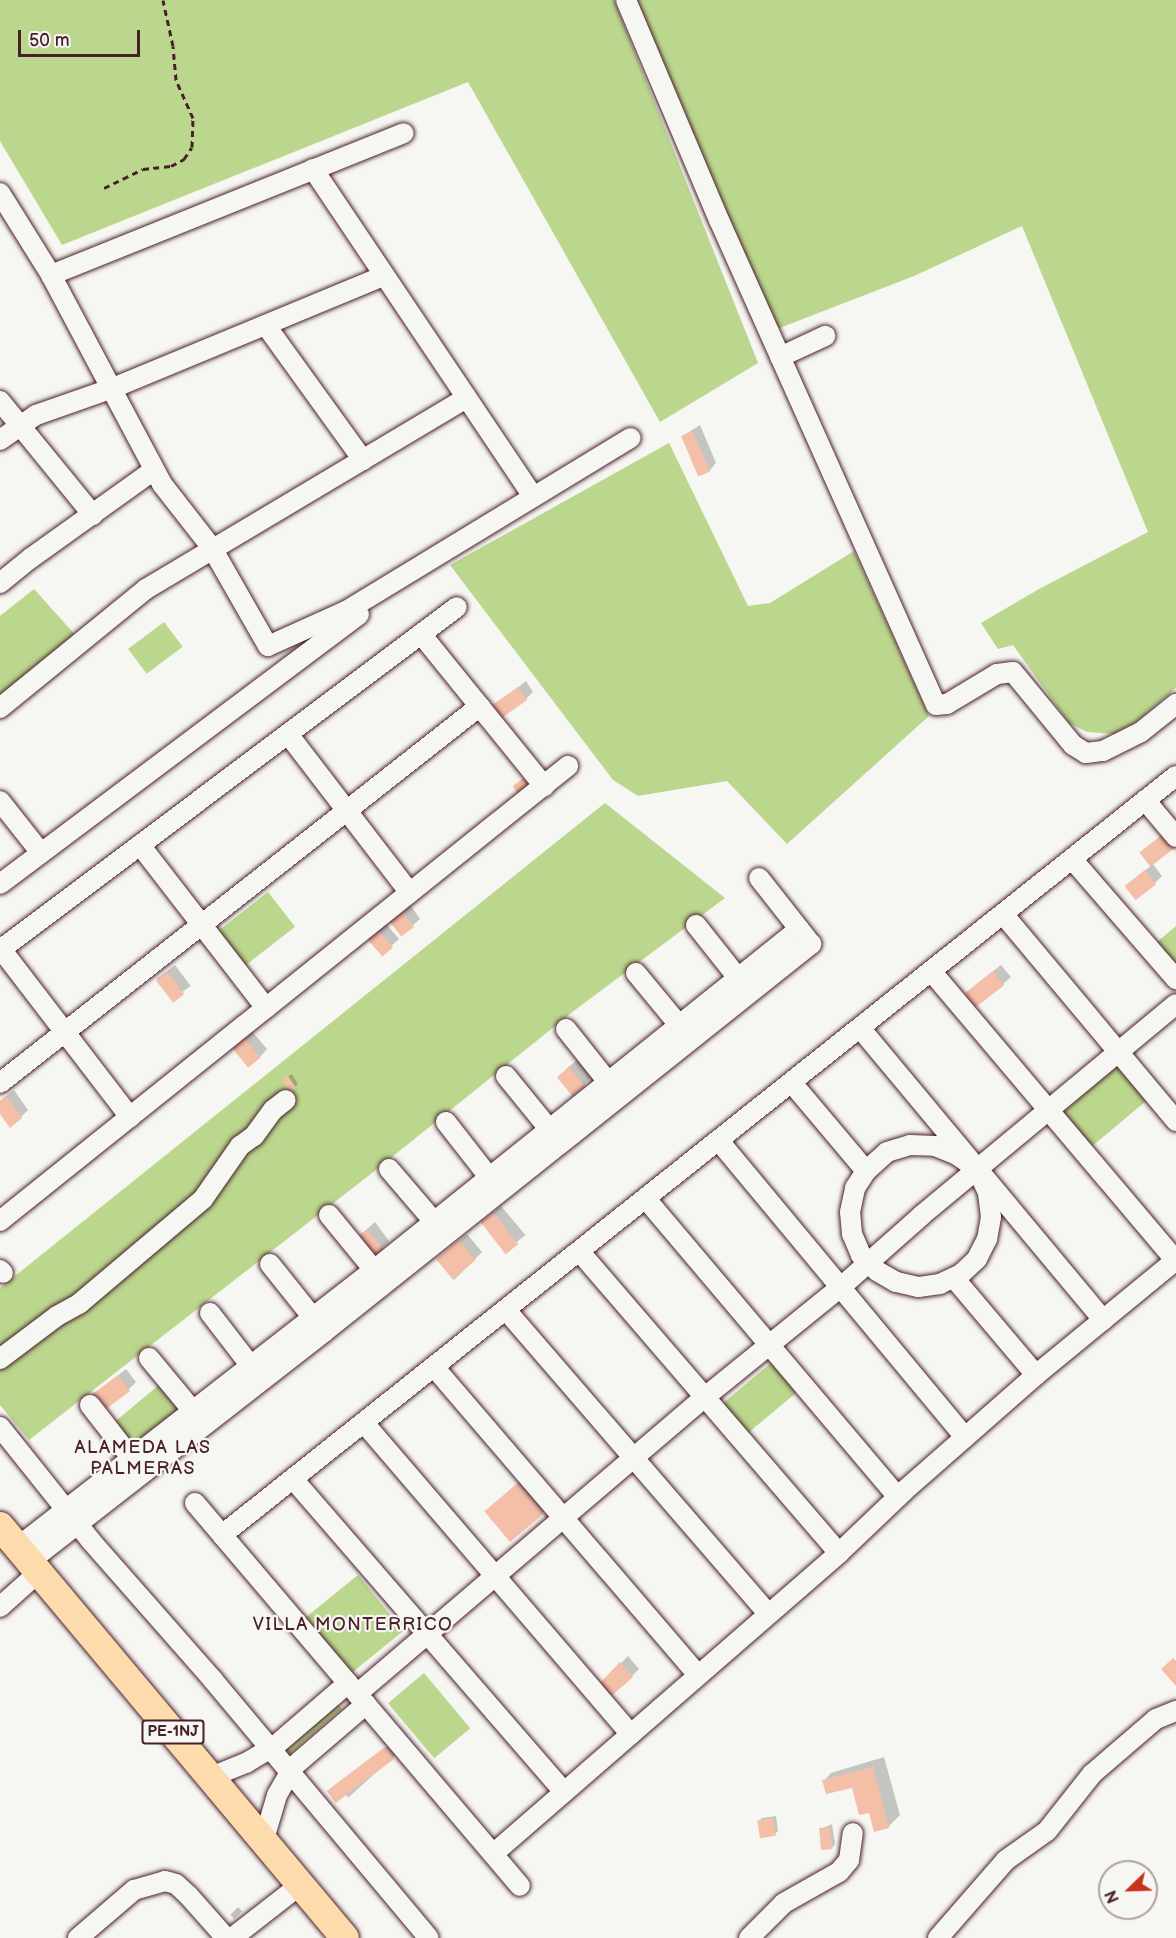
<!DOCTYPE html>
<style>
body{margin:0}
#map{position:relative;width:1176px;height:1938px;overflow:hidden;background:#f6f6f2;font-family:"Balsamiq Sans",sans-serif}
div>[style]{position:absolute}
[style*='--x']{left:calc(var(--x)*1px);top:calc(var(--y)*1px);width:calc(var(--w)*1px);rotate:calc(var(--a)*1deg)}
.green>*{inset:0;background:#bbd68d;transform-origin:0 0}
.shadow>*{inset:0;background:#0003;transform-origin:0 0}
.building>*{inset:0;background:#f4bfa7;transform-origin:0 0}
.path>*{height:3px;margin-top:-1.5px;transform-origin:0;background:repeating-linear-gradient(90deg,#4a1f2b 0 6px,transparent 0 10.5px)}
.roads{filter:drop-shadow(0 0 2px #4a1f2b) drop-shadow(0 0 2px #4a1f2b)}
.minor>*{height:20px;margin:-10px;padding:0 10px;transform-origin:10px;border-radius:10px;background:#f6f6f2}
.highway>*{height:28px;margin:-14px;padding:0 14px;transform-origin:14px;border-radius:14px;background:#fddbac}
span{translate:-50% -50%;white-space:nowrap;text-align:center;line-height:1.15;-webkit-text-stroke:4.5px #f6f6f2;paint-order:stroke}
.shield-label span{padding:2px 4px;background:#f6f6f2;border:2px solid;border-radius:4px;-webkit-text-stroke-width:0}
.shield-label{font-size:15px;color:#4a1f2b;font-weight:700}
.neighbourhood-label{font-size:18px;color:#4a1f2b;letter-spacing:1.5px}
.north{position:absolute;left:1098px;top:1860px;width:60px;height:60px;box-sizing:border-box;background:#f6f6f2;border:2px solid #b1a0a2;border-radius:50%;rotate:247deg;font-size:16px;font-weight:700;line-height:24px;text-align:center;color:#4a1f2b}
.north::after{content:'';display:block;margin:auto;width:21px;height:27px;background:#c8321e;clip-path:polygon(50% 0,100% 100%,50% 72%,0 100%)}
.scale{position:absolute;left:18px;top:30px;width:122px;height:27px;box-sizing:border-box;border:3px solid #4a1f2b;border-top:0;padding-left:8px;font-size:18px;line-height:21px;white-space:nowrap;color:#4a1f2b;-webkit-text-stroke:4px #f6f6f2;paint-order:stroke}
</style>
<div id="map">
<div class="green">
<i style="clip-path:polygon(0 0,614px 0,758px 363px,660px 422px,468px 82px,62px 245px,0 141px)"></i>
<i style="clip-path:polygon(635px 0,1176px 0,1176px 688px,1136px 722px,1115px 734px,1087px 732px,1069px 723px,1013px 645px,998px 649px,981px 623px,1039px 589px,1148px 532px,1022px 226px,914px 276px,777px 329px)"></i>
<i style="clip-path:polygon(669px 443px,748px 606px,770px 603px,854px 551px,929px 716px,787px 844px,727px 781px,638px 796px,613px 780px,450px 565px)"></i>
<i style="clip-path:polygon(34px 589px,78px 638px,0 701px,0 616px)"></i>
<i style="left:164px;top:622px;width:31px;height:45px;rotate:53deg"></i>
<i style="clip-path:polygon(605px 803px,725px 898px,575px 1010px,372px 1173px,29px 1440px,0 1405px,0 1288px)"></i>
<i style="left:268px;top:892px;width:44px;height:65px;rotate:52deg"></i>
<i style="clip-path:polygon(1176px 926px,1176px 966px,1156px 943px)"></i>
<i style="left:1120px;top:1064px;width:45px;height:75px;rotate:50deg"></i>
<i style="left:772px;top:1362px;width:39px;height:71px;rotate:50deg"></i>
<i style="left:160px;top:1384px;width:33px;height:60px;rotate:50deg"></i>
<i style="left:358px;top:1575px;width:72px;height:71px;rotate:51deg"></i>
<i style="left:424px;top:1673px;width:72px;height:47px;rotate:50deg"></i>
<i style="clip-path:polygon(338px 1704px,342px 1709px,290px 1754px,285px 1748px)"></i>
</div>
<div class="shadow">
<i style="clip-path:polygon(700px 425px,716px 463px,709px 471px,683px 436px)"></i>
<i style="clip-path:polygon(526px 681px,533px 692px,526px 699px,498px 703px)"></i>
<i style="clip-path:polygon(1176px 844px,1152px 863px,1162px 876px,1155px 883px,1134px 879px,1152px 865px,1142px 853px)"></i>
<i style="clip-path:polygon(410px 904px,420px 919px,402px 935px,391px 920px)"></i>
<i style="left:386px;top:924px;width:20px;height:23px;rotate:49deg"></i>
<i style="left:175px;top:965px;width:26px;height:23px;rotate:53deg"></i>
<i style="clip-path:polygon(1001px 965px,1011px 977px,1003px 984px,974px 986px)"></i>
<i style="clip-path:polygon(251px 1030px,267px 1049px,260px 1057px,232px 1046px)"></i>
<i style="clip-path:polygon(577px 1060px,591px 1077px,584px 1085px,565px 1070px)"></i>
<i style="clip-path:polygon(292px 1074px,298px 1084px,295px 1087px,287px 1077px)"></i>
<i style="clip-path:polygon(14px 1090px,28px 1110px,21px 1117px,0 1111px,0 1101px)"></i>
<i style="left:501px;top:1206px;width:38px;height:25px;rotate:50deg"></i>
<i style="clip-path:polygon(375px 1222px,389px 1241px,382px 1248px,357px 1238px)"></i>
<i style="clip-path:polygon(467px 1234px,482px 1252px,454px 1280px,438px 1259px)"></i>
<i style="clip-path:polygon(126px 1369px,136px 1382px,129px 1389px,94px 1394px)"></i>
<i style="clip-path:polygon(530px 1472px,554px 1501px,543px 1512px,486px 1511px)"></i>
<i style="clip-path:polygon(628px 1656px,639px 1669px,632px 1676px,599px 1686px)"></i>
<i style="left:393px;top:1741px;width:12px;height:71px;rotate:48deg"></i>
<i style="clip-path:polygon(884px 1757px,900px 1815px,888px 1827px,870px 1811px,852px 1785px,824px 1781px,831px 1773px)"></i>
<i style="clip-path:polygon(776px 1816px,778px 1831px,775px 1834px,759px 1821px,762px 1818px)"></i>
<i style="clip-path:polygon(832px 1824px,835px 1844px,832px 1848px,821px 1829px)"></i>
<i style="left:238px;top:1907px;width:6px;height:11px;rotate:45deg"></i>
</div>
<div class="building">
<i style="left:693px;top:431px;width:44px;height:13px;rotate:67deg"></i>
<i style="left:518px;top:687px;width:16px;height:37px;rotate:55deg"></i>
<i style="left:524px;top:778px;width:12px;height:14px;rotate:55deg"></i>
<i style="left:1163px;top:834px;width:18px;height:30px;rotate:52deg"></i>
<i style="left:1145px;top:870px;width:18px;height:26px;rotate:52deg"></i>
<i style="left:402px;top:911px;width:20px;height:16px;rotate:53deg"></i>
<i style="left:378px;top:930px;width:23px;height:14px;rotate:49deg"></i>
<i style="left:993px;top:971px;width:18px;height:36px;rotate:52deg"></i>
<i style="left:167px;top:972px;width:28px;height:14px;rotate:52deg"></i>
<i style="left:243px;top:1036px;width:28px;height:16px;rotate:51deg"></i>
<i style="left:569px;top:1067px;width:25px;height:16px;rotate:50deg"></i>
<i style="left:288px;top:1076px;width:14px;height:7px;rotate:56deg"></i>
<i style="clip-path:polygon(6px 1096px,22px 1118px,10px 1128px,0 1114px,0 1101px)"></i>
<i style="left:493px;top:1212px;width:41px;height:16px;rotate:52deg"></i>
<i style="left:367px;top:1229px;width:26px;height:15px;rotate:51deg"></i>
<i style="left:459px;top:1240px;width:26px;height:30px;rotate:50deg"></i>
<i style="left:118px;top:1375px;width:20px;height:32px;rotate:53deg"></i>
<i style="left:518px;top:1483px;width:40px;height:44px;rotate:50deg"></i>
<i style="clip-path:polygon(1173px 1658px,1176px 1661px,1176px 1686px,1161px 1669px)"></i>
<i style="clip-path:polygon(620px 1662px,633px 1677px,608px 1699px,597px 1686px)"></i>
<i style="left:385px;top:1747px;width:15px;height:73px;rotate:53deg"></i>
<i style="clip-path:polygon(873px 1767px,889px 1828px,874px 1832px,869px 1813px,859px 1815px,852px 1788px,826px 1794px,822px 1780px)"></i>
<i style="left:773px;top:1818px;width:18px;height:16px;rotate:81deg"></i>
<i style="left:830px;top:1827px;width:22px;height:11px;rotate:85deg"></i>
</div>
<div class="path">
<i style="--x:104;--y:188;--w:43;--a:-26"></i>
<i style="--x:143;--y:169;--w:28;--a:-6"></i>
<i style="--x:171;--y:166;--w:15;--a:-28"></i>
<i style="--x:184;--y:159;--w:14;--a:-56"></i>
<i style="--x:192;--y:147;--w:29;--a:-88"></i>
<i style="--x:193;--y:118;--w:42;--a:-114.1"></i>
<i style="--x:176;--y:80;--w:34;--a:-95"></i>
<i style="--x:173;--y:46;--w:47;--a:-102.3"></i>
</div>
<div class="roads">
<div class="minor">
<i style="--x:626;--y:0;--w:239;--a:67.1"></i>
<i style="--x:719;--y:220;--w:531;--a:65.9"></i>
<i style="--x:936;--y:705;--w:11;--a:-5"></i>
<i style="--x:947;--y:704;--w:58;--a:-31"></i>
<i style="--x:997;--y:674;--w:16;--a:-7"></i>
<i style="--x:1013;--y:672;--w:94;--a:50.6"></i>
<i style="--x:1073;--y:745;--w:15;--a:32"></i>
<i style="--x:1086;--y:753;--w:17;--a:-7"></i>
<i style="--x:1103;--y:751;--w:42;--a:-26.6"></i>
<i style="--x:1141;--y:732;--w:45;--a:-38.7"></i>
<i style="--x:313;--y:169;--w:395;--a:56.1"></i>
<i style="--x:0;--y:193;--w:97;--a:58.1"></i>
<i style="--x:51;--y:275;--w:237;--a:62"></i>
<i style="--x:162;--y:484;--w:81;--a:52"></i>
<i style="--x:212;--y:548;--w:113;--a:60.3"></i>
<i style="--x:268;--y:646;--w:85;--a:-24.2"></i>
<i style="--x:346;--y:611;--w:333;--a:-31.3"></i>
<i style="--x:51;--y:275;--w:380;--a:-21.9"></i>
<i style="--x:267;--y:327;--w:164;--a:54.2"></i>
<i style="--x:780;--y:357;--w:50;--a:-25"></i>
<i style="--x:0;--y:401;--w:147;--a:50.8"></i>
<i style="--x:0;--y:440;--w:44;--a:-34.8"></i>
<i style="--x:36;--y:415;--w:82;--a:-19.3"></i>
<i style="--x:113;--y:388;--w:293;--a:-22.5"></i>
<i style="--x:0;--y:583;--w:40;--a:-39"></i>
<i style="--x:31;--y:558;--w:151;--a:-35.6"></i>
<i style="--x:421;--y:634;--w:196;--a:51"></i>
<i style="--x:0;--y:708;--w:188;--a:-39.2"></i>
<i style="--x:146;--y:589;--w:373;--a:-30.8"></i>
<i style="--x:288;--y:734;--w:200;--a:52.5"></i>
<i style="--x:1145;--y:800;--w:48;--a:50"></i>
<i style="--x:0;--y:801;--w:66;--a:51.7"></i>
<i style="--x:140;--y:845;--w:206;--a:52.3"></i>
<i style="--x:1072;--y:859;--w:159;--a:49.1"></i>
<i style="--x:0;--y:884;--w:449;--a:-36.9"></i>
<i style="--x:1003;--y:914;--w:270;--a:50.1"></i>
<i style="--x:696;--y:925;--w:68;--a:51.6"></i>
<i style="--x:1;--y:949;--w:212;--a:52.5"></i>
<i style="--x:0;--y:950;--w:571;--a:-36.89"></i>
<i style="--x:931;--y:971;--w:378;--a:49.8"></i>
<i style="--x:636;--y:973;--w:67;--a:50.4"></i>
<i style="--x:860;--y:1028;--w:380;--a:50.2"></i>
<i style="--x:566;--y:1029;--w:68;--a:51.6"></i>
<i style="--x:506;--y:1076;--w:68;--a:50.9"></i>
<i style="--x:0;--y:1083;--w:610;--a:-38.15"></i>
<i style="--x:792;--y:1083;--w:115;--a:49.9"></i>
<i style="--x:446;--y:1122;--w:70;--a:52"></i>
<i style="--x:719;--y:1141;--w:385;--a:50.3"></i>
<i style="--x:910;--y:1145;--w:25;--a:2"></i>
<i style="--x:935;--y:1146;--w:24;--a:22"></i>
<i style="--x:957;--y:1155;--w:24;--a:35"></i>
<i style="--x:977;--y:1169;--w:26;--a:65"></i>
<i style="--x:988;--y:1193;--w:24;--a:83"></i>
<i style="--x:991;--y:1217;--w:22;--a:100"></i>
<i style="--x:987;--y:1239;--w:22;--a:117"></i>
<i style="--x:977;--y:1259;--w:22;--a:137"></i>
<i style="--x:961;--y:1274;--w:23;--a:155"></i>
<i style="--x:940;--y:1284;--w:22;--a:172"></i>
<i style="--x:918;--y:1287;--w:23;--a:-167"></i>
<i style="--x:896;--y:1282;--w:22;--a:-150"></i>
<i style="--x:877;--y:1271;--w:23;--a:-135"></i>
<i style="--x:861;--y:1255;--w:23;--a:-113"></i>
<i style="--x:852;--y:1234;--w:22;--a:-95"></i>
<i style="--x:850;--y:1212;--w:25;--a:-78"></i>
<i style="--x:855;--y:1188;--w:20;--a:-57"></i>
<i style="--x:866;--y:1171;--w:28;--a:-42"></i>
<i style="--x:887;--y:1152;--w:24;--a:-17"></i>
<i style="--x:389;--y:1169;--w:82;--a:49.5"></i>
<i style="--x:646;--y:1199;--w:390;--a:49.8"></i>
<i style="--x:329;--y:1215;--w:71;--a:50.7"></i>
<i style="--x:0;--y:1221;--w:728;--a:-38.7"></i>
<i style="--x:580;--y:1252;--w:397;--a:49.3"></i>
<i style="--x:270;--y:1264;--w:82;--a:51.4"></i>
<i style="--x:0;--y:1270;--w:4;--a:45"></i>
<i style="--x:954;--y:1278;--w:127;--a:49.8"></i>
<i style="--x:506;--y:1310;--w:401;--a:49.2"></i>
<i style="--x:210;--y:1313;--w:67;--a:52.3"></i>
<i style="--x:149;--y:1358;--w:69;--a:50.3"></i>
<i style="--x:0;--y:1359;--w:71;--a:-37"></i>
<i style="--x:57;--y:1316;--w:26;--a:-29"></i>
<i style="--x:80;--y:1303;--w:161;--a:-40.2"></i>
<i style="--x:203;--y:1199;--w:65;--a:-55.1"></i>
<i style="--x:240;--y:1146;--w:17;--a:-36"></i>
<i style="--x:254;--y:1136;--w:32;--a:-54"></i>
<i style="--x:273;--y:1110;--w:16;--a:-38"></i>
<i style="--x:434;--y:1367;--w:406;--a:49.4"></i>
<i style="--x:90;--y:1405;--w:68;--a:52.1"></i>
<i style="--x:364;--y:1423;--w:410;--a:49.4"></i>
<i style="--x:0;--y:1427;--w:146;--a:51.4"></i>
<i style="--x:91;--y:1541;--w:185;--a:48.7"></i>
<i style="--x:213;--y:1680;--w:336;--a:50.1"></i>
<i style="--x:293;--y:1479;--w:414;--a:49.1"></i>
<i style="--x:195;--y:1503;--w:502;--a:49.68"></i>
<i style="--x:222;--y:1535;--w:1219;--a:-38.51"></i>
<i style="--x:18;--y:1547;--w:451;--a:-37.9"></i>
<i style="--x:374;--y:1270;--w:545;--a:-38.74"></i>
<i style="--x:30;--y:1561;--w:373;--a:-37.9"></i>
<i style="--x:324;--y:1332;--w:623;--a:-38.54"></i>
<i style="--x:811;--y:944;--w:84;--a:-128.2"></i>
<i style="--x:0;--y:1607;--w:52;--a:-41.9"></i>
<i style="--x:357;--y:1694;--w:458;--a:-40.5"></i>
<i style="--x:705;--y:1397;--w:175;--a:-39"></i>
<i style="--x:841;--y:1287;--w:108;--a:-41.6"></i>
<i style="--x:922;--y:1215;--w:330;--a:-39.7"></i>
<i style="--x:211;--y:1777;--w:38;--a:-22"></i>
<i style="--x:246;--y:1763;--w:35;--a:-31"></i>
<i style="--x:276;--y:1745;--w:95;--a:-40.7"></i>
<i style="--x:264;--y:1839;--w:46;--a:-73.5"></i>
<i style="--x:277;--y:1795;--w:34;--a:-60"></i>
<i style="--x:294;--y:1766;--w:95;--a:-40.7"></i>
<i style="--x:493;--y:1854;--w:459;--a:-41"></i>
<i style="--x:839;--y:1553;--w:90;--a:-43.6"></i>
<i style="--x:904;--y:1491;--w:176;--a:-41.3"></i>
<i style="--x:1036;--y:1375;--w:181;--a:-39.4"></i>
<i style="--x:78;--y:1938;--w:74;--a:-40.6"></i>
<i style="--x:134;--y:1890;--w:32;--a:-16"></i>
<i style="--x:165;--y:1881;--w:11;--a:15"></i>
<i style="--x:176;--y:1884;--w:16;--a:43"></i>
<i style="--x:188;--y:1895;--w:57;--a:48.5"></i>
<i style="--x:232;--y:1938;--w:86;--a:-37.9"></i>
<i style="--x:749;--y:1938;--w:49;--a:-45"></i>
<i style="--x:784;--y:1903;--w:63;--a:-29.4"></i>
<i style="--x:839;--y:1872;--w:16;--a:-50"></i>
<i style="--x:849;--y:1860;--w:27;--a:-82"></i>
<i style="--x:938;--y:1938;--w:103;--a:-48.9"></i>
<i style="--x:1006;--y:1860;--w:50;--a:-35.3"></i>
<i style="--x:1047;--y:1831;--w:73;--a:-51.7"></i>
<i style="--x:1092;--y:1774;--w:84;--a:-40.7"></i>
<i style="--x:1156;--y:1719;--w:22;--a:-22"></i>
</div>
<div class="highway">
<i style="--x:0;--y:1526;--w:537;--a:50.06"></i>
</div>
</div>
<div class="shield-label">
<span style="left:173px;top:1732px">PE-1NJ</span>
</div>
<div class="neighbourhood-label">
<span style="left:143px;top:1459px">ALAMEDA LAS<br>PALMERAS</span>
<span style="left:353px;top:1625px">VILLA MONTERRICO</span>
</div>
<div class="north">N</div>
<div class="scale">50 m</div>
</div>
